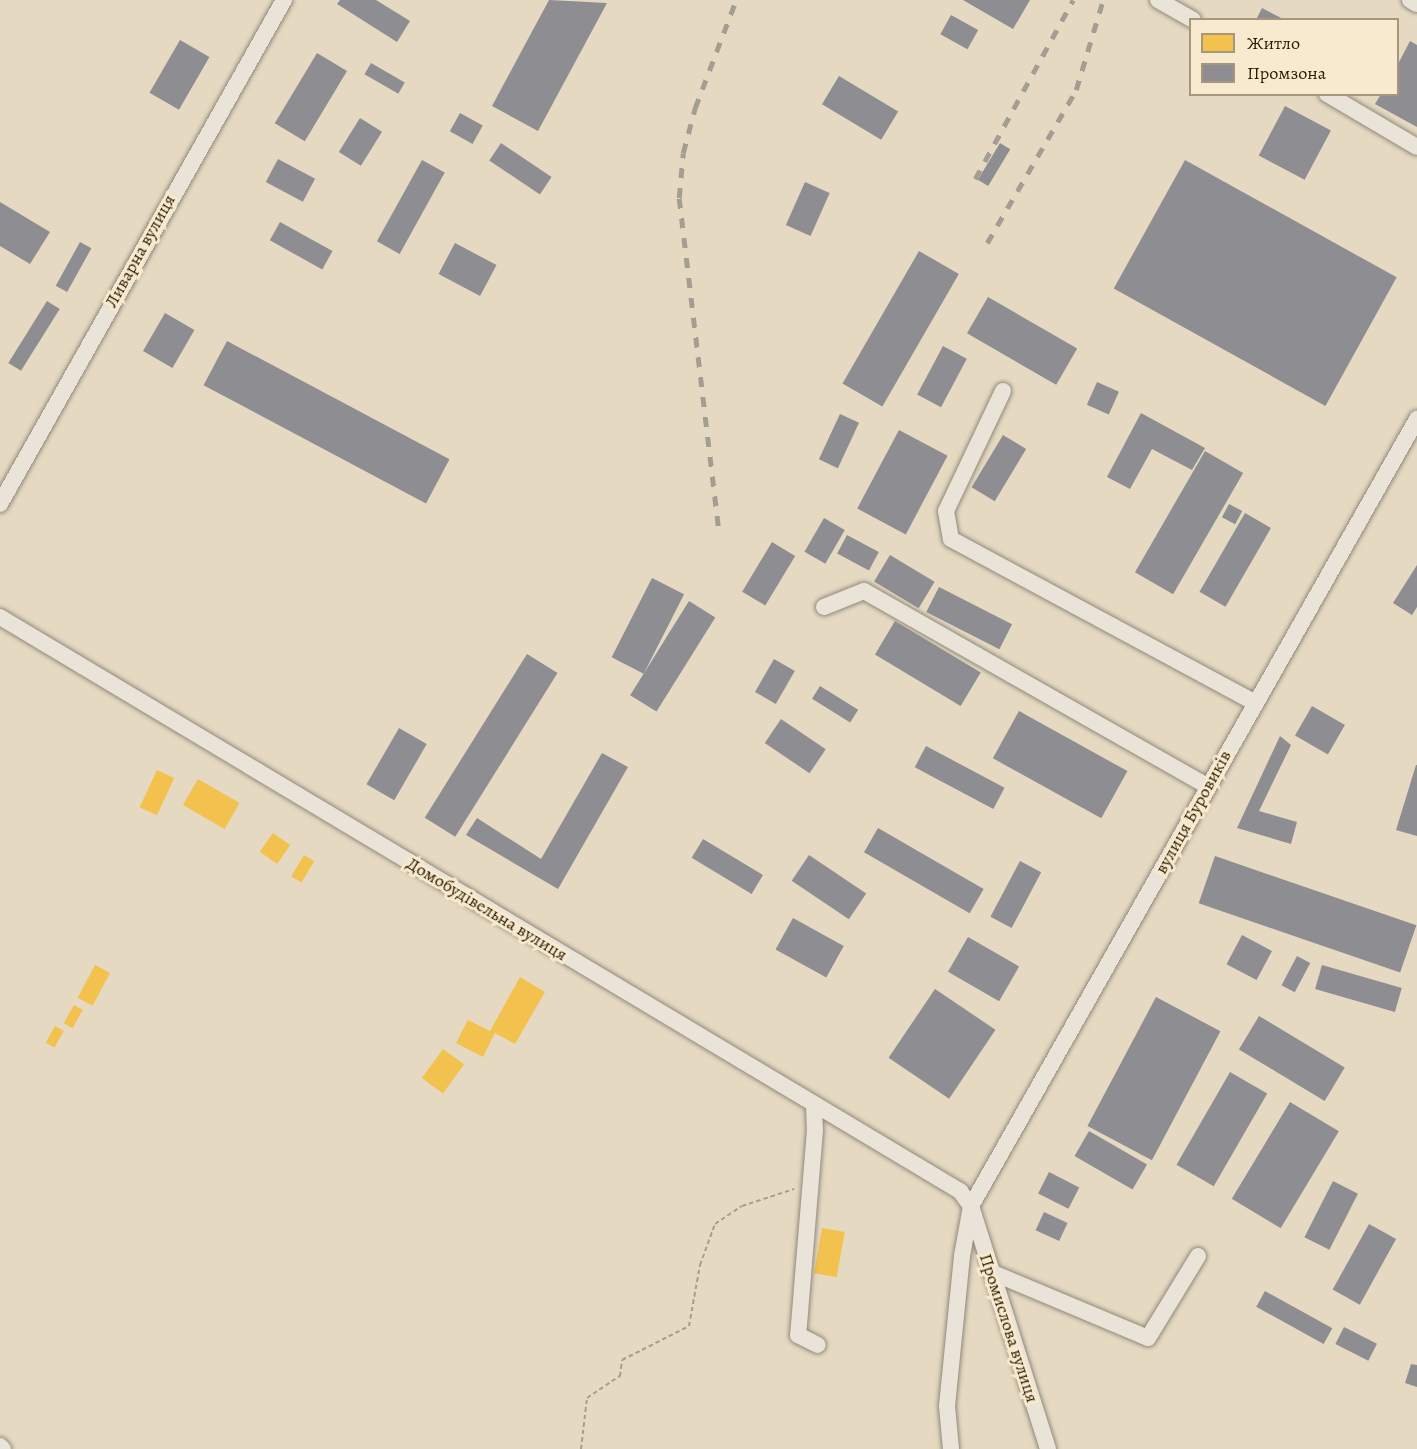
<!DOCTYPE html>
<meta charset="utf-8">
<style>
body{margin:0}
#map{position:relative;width:1417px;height:1449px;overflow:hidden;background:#e5d9c2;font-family:Alegreya,serif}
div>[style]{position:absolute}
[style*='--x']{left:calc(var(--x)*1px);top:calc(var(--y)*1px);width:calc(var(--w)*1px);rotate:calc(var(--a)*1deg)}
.homes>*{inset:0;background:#f2c14e;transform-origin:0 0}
.industry>*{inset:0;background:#8d8d92;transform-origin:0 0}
.path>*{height:2px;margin-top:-1px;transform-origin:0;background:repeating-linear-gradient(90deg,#a49e92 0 4.5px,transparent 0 7.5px)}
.roads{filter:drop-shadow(0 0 2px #918979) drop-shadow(0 0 2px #918979)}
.minor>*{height:16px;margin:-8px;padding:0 8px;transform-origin:8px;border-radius:8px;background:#e9e3d8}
.rail>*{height:4.5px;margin-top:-2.25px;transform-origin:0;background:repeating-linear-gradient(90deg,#a49e92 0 10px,transparent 0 20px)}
span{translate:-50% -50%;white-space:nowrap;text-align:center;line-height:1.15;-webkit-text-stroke:6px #f8eace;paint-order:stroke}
.street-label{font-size:18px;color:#2a1a02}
.legend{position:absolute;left:1189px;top:18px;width:210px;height:78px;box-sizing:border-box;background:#f8eace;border:2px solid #a6977c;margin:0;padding:8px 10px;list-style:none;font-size:18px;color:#2a1a02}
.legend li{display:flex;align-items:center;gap:12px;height:30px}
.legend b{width:30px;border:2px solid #a6977c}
</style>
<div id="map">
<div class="homes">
<i style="left:157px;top:770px;width:19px;height:41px;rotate:25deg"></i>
<i style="left:198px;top:779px;width:48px;height:30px;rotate:30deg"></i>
<i style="left:273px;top:833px;width:21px;height:23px;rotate:35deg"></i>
<i style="left:304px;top:855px;width:12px;height:25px;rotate:31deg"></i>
<i style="left:95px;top:965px;width:17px;height:37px;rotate:28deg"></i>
<i style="clip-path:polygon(520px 977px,545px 992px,515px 1044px,495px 1033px,483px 1057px,456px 1043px,468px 1020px,490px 1031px)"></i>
<i style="left:74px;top:1005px;width:10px;height:21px;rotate:29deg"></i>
<i style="left:55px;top:1026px;width:10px;height:19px;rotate:29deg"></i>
<i style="left:443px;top:1049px;width:26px;height:36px;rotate:36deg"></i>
<i style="left:822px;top:1228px;width:23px;height:46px;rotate:10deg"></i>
</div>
<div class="industry">
<i style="clip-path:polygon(340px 0,376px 0,410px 21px,397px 42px,337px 4px)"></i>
<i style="clip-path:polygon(549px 0,607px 3px,538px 131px,492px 106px)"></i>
<i style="clip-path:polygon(963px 0,1030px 0,1013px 29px)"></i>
<i style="clip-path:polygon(1262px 8px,1285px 20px,1256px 20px)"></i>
<i style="left:951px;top:15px;width:31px;height:22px;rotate:29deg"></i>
<i style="left:180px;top:40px;width:34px;height:61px;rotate:30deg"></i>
<i style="clip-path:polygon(1410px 41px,1417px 45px,1417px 127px,1375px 104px,1381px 94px,1398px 94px,1398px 64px)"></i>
<i style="left:317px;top:53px;width:35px;height:82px;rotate:31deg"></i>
<i style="left:371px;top:63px;width:39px;height:13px;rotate:30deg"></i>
<i style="left:839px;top:76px;width:69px;height:33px;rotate:31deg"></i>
<i style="left:1285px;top:106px;width:52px;height:56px;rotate:28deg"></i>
<i style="left:460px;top:113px;width:26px;height:21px;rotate:29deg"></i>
<i style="left:360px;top:118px;width:26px;height:40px;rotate:32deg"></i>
<i style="left:501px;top:143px;width:61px;height:21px;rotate:34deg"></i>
<i style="left:1000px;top:143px;width:12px;height:43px;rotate:31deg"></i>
<i style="left:278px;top:159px;width:42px;height:26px;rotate:28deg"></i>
<i style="left:422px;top:160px;width:26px;height:93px;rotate:29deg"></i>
<i style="left:1185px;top:160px;width:242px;height:147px;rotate:29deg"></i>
<i style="left:805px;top:182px;width:27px;height:47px;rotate:24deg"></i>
<i style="clip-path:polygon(0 202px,50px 232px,30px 264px,0 246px)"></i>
<i style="left:280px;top:222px;width:60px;height:21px;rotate:29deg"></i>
<i style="left:80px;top:242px;width:13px;height:50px;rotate:29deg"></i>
<i style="left:455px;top:243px;width:47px;height:35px;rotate:28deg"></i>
<i style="left:919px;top:251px;width:46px;height:153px;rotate:30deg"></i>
<i style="left:988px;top:297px;width:103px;height:42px;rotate:30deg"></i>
<i style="left:47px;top:301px;width:15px;height:73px;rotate:32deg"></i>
<i style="left:165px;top:313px;width:34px;height:44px;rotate:30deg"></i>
<i style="left:227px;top:341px;width:252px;height:50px;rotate:28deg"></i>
<i style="left:943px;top:346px;width:27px;height:55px;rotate:28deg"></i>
<i style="left:1097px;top:382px;width:24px;height:25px;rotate:24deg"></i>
<i style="clip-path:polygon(1141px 413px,1205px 448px,1192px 470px,1152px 449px,1130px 489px,1107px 477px)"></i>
<i style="left:840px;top:414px;width:21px;height:50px;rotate:25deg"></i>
<i style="left:899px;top:430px;width:55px;height:89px;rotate:28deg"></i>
<i style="left:1003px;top:435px;width:27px;height:61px;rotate:31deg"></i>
<i style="left:1205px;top:451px;width:44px;height:140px;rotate:30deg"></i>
<i style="left:1229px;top:504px;width:15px;height:15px;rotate:28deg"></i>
<i style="left:1245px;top:513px;width:30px;height:91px;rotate:30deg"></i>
<i style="left:824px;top:518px;width:24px;height:39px;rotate:30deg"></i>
<i style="left:847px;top:535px;width:36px;height:21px;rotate:28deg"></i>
<i style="left:772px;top:542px;width:27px;height:58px;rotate:31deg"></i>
<i style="left:890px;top:555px;width:52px;height:31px;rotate:31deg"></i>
<i style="clip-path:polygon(1417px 565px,1417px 607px,1412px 615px,1393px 603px)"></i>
<i style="left:652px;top:578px;width:36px;height:89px;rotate:27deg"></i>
<i style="left:939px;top:587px;width:82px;height:28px;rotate:27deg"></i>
<i style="left:689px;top:601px;width:31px;height:111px;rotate:32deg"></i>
<i style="left:895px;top:621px;width:100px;height:39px;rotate:31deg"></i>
<i style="left:527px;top:654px;width:36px;height:193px;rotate:32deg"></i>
<i style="left:774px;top:659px;width:24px;height:38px;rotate:30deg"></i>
<i style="left:820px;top:686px;width:45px;height:15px;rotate:32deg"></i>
<i style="left:1312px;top:706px;width:38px;height:34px;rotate:30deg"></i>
<i style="left:1019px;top:711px;width:124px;height:54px;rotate:29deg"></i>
<i style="left:781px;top:719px;width:54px;height:29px;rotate:34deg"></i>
<i style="left:399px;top:728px;width:32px;height:65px;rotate:30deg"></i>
<i style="clip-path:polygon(1280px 736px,1291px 745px,1259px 811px,1297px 822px,1291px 844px,1237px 828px)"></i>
<i style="left:926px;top:746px;width:89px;height:24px;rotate:28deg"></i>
<i style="clip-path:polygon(602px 753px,628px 767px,558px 889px,466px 835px,477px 818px,541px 859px)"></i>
<i style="clip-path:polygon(1416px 765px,1417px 765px,1417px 836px,1396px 830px)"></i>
<i style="left:878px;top:828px;width:122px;height:28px;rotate:30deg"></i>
<i style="left:703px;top:839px;width:70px;height:22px;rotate:31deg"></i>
<i style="left:809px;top:855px;width:69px;height:31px;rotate:34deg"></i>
<i style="left:1215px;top:856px;width:213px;height:50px;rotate:19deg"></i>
<i style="left:1020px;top:861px;width:24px;height:63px;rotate:28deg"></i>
<i style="left:793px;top:918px;width:58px;height:36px;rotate:29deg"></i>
<i style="left:1242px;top:935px;width:34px;height:33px;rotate:28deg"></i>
<i style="left:968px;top:937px;width:59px;height:40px;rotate:30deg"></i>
<i style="left:1297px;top:956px;width:15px;height:33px;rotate:28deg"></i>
<i style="left:1322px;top:965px;width:83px;height:25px;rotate:16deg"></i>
<i style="left:935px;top:989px;width:73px;height:83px;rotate:34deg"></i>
<i style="left:1156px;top:997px;width:73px;height:146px;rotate:28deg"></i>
<i style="left:1259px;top:1016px;width:100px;height:39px;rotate:31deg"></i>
<i style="left:1230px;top:1072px;width:43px;height:107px;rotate:30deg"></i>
<i style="left:1290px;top:1102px;width:57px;height:113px;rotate:31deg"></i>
<i style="left:1089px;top:1131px;width:67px;height:29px;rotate:30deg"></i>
<i style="left:1049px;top:1172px;width:34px;height:24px;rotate:27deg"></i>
<i style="left:1333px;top:1181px;width:28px;height:63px;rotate:27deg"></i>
<i style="left:1044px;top:1212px;width:26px;height:20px;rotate:25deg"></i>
<i style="left:1369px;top:1224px;width:31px;height:75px;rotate:29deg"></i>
<i style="left:1265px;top:1291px;width:77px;height:18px;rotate:29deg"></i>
<i style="left:1344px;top:1327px;width:37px;height:19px;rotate:27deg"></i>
<i style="clip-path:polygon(1411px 1364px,1417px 1365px,1417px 1387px,1405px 1383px)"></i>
</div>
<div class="path">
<i style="--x:581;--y:1449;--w:51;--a:-83.3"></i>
<i style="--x:587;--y:1398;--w:40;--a:-34"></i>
<i style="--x:620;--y:1376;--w:16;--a:-83"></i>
<i style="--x:622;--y:1360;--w:75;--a:-26.9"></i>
<i style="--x:689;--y:1326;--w:62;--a:-79.8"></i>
<i style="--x:700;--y:1265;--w:44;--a:-69.9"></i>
<i style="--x:715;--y:1224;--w:32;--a:-34"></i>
<i style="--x:742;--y:1206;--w:55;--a:-18.1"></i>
</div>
<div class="roads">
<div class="minor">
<i style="--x:1158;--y:0;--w:40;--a:29.7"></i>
<i style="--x:1410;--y:0;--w:8;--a:30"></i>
<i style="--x:1327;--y:94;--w:104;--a:30.5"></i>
<i style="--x:1003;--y:391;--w:133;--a:115.4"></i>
<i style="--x:946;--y:511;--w:28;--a:80"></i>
<i style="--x:951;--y:539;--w:344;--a:28.3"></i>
<i style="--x:0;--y:504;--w:579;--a:-60.6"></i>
<i style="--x:824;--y:607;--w:43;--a:-21.8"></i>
<i style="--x:864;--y:591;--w:395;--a:29.6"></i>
<i style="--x:0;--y:617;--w:1119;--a:30.88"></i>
<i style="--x:960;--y:1191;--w:19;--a:54"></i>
<i style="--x:971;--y:1206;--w:255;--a:72.4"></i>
<i style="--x:814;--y:1105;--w:25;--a:88"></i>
<i style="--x:815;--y:1130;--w:206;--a:94.7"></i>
<i style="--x:798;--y:1335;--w:22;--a:27"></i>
<i style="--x:991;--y:1272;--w:170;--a:22.8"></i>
<i style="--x:1148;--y:1338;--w:96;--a:-58.6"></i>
<i style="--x:0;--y:1446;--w:4;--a:45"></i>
<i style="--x:951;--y:1449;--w:43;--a:-95.3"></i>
<i style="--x:947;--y:1406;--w:151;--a:-84.3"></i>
<i style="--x:962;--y:1256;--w:51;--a:-79.8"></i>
<i style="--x:971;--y:1206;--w:905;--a:-60.46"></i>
</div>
</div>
<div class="rail">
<i style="--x:975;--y:179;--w:204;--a:-61.3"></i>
<i style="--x:987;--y:243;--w:177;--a:-59.8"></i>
<i style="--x:1076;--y:90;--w:94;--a:-73.3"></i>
<i style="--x:718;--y:526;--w:330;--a:-96.8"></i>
<i style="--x:679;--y:198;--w:45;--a:-84.9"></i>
<i style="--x:683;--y:153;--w:47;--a:-75.1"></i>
<i style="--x:695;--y:108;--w:116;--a:-69.2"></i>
</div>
<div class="street-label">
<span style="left:140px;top:251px;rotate:-61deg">Ливарна вулиця</span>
<span style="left:1193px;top:812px;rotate:-61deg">вулиця Буровиків</span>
<span style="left:487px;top:909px;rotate:31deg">Домобудівельна вулиця</span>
<span style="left:1009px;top:1328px;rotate:72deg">Промислова вулиця</span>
</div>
<ul class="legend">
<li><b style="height:16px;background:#f2c14e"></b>Житло</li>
<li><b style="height:16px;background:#8d8d92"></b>Промзона</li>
</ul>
</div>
